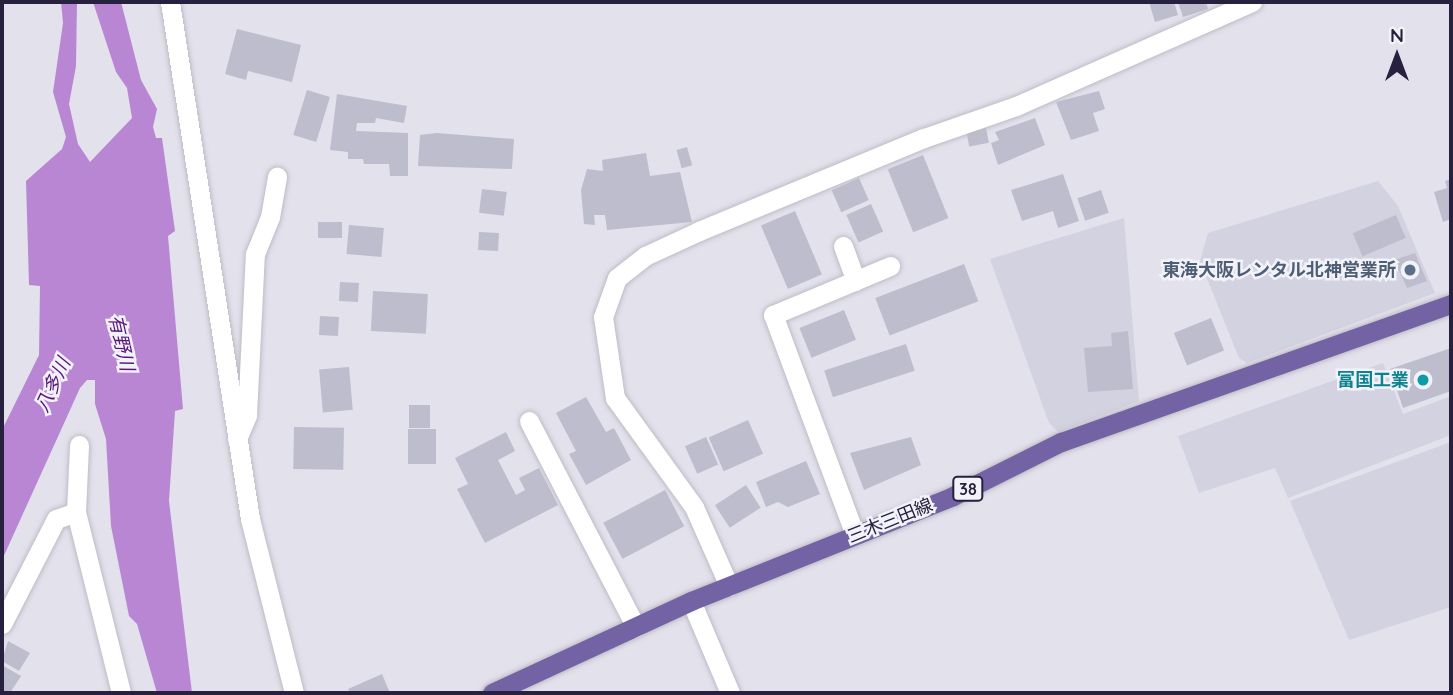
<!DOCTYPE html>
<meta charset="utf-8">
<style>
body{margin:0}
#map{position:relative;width:1453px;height:695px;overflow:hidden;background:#e2e1ec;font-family:Quicksand,"Noto Sans JP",sans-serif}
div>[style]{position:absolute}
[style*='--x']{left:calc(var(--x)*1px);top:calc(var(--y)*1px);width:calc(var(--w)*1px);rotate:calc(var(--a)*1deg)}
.built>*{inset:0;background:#d3d2e0}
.water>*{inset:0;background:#b986d4}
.building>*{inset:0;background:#bebdcd;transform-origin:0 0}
.roads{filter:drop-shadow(0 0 2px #bebcc5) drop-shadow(0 0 2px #bebcc5)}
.minor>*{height:19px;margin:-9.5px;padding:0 9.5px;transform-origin:9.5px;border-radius:9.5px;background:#fff}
.primary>*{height:19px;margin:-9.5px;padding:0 9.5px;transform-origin:9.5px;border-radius:9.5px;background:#7363a4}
.dots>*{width:19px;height:19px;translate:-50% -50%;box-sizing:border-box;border:4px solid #f2f2f9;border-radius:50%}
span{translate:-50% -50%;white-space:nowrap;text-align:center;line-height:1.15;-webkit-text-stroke:5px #f2f2f9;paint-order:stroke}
.shield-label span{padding:2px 5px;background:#f2f2f9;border:2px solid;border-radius:5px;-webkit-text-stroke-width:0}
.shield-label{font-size:16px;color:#27203e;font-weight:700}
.service-label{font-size:18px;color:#4e5e75;font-weight:700}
.right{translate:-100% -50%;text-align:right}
.culture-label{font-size:18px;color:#0d838f;font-weight:700}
.street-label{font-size:18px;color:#27203e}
.water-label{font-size:19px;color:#5b177d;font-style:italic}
.frame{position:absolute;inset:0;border:4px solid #27203e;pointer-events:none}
.north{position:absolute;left:1362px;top:21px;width:70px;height:70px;-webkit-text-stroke:5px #f2f2f9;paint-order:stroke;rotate:0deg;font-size:19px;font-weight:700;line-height:28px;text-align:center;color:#27203e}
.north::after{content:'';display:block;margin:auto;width:24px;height:32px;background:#27203e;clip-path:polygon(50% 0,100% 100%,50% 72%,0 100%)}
</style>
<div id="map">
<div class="built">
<i style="clip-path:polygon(1378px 181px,1398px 206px,1435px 293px,1247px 363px,1239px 358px,1200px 261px,1208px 233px)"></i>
<i style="clip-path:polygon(1124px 218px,1139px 401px,1058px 432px,1049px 423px,990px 259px)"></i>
<i style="clip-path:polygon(1383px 363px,1403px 414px,1451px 396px,1451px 435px,1288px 498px,1275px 468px,1199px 493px,1178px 436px)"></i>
<i style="clip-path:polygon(1451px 442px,1451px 607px,1349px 640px,1290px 501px)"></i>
</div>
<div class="water">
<i style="clip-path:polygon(61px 2px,77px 2px,76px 66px,69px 104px,78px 144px,90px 162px,132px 118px,127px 88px,116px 72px,93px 2px,121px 2px,141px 80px,157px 109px,153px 127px,156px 138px,162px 138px,175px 231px,168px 236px,183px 409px,175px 411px,169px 501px,192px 693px,157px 693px,137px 624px,129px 616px,111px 526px,106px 439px,95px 404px,95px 380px,87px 380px,80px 388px,2px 560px,2px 430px,39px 355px,40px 286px,29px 285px,26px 181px,62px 149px,66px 137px,53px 92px,63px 23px)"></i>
</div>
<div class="building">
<i style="clip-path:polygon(1149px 2px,1174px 2px,1178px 15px,1155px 22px)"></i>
<i style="clip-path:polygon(1178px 2px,1206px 2px,1208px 9px,1183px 17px)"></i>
<i style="clip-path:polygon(237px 29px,301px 45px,292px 82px,248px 71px,246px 80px,225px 74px)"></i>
<i style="left:307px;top:90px;width:24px;height:47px;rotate:17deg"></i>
<i style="clip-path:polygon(1099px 91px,1105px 109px,1093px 113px,1099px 131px,1071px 140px,1056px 102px)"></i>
<i style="clip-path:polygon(337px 94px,407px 106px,404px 123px,376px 118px,375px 123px,357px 123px,356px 131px,408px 133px,408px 176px,390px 176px,389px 164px,364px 164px,363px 159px,348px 159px,348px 152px,330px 150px)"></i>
<i style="clip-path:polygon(1035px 118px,1045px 145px,998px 165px,991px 143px,999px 140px,995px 132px)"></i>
<i style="left:986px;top:128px;width:15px;height:20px;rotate:79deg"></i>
<i style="clip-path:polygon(437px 133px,514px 139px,512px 169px,418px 166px,420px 135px)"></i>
<i style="left:687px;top:147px;width:19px;height:11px;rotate:74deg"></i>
<i style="clip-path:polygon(646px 153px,650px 176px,680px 172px,692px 222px,607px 230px,605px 215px,594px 215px,595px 225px,584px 224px,581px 190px,587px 169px,603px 171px,602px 160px)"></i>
<i style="left:923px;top:155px;width:68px;height:38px;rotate:68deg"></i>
<i style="clip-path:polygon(1063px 174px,1079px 221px,1058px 228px,1053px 211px,1022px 221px,1011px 190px)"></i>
<i style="left:859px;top:178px;width:24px;height:30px;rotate:66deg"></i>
<i style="clip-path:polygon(1451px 179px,1451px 219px,1443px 222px,1434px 192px,1447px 188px,1445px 181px)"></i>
<i style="left:482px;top:189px;width:25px;height:24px;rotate:7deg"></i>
<i style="left:1101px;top:190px;width:24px;height:25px;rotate:71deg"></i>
<i style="left:871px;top:204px;width:30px;height:27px;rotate:66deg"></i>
<i style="left:795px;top:211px;width:69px;height:37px;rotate:67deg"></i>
<i style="left:1396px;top:215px;width:25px;height:47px;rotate:67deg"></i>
<i style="left:318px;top:222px;width:24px;height:16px"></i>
<i style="left:349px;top:225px;width:35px;height:29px;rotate:5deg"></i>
<i style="left:479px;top:232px;width:20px;height:18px;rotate:3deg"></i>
<i style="clip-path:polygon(1415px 253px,1427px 281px,1407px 288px,1394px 260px)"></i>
<i style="left:964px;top:264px;width:40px;height:95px;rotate:69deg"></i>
<i style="left:340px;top:282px;width:19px;height:19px;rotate:3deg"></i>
<i style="left:373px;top:291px;width:55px;height:40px;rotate:3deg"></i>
<i style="left:844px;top:310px;width:32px;height:48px;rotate:68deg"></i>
<i style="left:320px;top:316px;width:19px;height:19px;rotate:3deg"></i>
<i style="left:1211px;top:318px;width:35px;height:40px;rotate:68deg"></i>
<i style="clip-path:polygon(1128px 331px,1133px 389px,1088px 392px,1084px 348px,1112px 346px,1111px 333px)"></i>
<i style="left:906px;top:344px;width:28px;height:86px;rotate:72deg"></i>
<i style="clip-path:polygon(1451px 348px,1451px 391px,1403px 408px,1390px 369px)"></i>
<i style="left:349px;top:367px;width:43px;height:30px;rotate:85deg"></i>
<i style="clip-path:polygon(586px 397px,606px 432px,614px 428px,631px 460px,586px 485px,569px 454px,576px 451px,556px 413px)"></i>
<i style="left:409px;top:405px;width:21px;height:23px"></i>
<i style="left:748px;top:420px;width:37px;height:43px;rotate:66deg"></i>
<i style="left:294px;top:427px;width:50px;height:42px;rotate:1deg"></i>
<i style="left:408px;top:429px;width:28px;height:35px"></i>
<i style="clip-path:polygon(506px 432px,515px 451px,498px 460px,516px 495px,525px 490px,519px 478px,539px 468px,558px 505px,485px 543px,457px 489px,468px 484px,455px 458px)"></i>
<i style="left:706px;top:437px;width:30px;height:23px;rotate:66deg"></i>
<i style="clip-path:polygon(911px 437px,921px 465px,864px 490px,850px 453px)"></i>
<i style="clip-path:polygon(806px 461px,820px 494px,788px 507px,778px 502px,766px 507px,756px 482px)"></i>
<i style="left:746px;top:485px;width:27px;height:37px;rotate:57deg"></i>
<i style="left:665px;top:490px;width:41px;height:70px;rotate:62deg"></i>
<i style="clip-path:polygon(8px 641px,30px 653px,19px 671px,2px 661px)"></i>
<i style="clip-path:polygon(2px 665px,21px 676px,10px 693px,2px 692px)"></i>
<i style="clip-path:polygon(382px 674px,390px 693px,350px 693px,348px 689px)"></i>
</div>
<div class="roads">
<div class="minor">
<i style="--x:170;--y:2;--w:523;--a:81.2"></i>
<i style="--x:250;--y:519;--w:179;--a:75.8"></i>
<i style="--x:843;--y:246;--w:37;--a:70"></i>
<i style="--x:529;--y:421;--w:232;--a:62.6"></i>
<i style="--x:237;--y:439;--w:26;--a:-67"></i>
<i style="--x:247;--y:415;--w:161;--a:-87.2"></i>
<i style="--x:255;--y:254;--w:40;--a:-68"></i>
<i style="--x:270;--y:217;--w:41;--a:-80.1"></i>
<i style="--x:76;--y:512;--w:67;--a:-87.4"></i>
<i style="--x:855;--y:535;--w:235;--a:-110.4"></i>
<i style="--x:773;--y:315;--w:127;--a:-22.7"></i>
<i style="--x:729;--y:586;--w:86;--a:-113.9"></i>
<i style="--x:694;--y:507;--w:135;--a:-125.9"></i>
<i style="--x:615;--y:398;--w:82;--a:-98.4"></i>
<i style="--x:603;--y:317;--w:41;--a:-70.3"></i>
<i style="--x:617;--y:278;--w:36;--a:-38"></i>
<i style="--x:645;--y:256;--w:60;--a:-24.8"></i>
<i style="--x:699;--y:231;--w:243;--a:-22.5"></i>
<i style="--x:924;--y:138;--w:97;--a:-19.2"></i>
<i style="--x:1016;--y:106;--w:258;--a:-23.8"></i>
<i style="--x:691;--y:601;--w:100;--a:67"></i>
<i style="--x:2;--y:624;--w:118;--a:-62.8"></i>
<i style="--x:56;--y:519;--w:21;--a:-19"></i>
<i style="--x:76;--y:512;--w:187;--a:76"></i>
</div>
<div class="primary">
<i style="--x:492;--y:693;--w:219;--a:-24.8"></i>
<i style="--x:691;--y:601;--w:282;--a:-21.8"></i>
<i style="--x:953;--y:496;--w:121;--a:-26.6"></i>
<i style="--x:1061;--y:442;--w:414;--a:-19.5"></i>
</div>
</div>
<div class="dots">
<i style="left:1410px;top:270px;background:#5c6f8a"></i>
<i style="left:1423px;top:380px;background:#0f9aa8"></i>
</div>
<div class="shield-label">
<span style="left:968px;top:489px">38</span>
</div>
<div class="service-label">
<span class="right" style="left:1396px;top:270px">東海大阪レンタル北神営業所</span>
</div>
<div class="culture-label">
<span class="right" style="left:1409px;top:380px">富国工業</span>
</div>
<div class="street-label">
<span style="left:890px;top:521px;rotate:-22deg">三木三田線</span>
</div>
<div class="water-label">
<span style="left:121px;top:343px;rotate:77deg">有野川</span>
<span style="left:53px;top:385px;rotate:-65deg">八多川</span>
</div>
<div class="frame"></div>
<div class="north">N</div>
</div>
